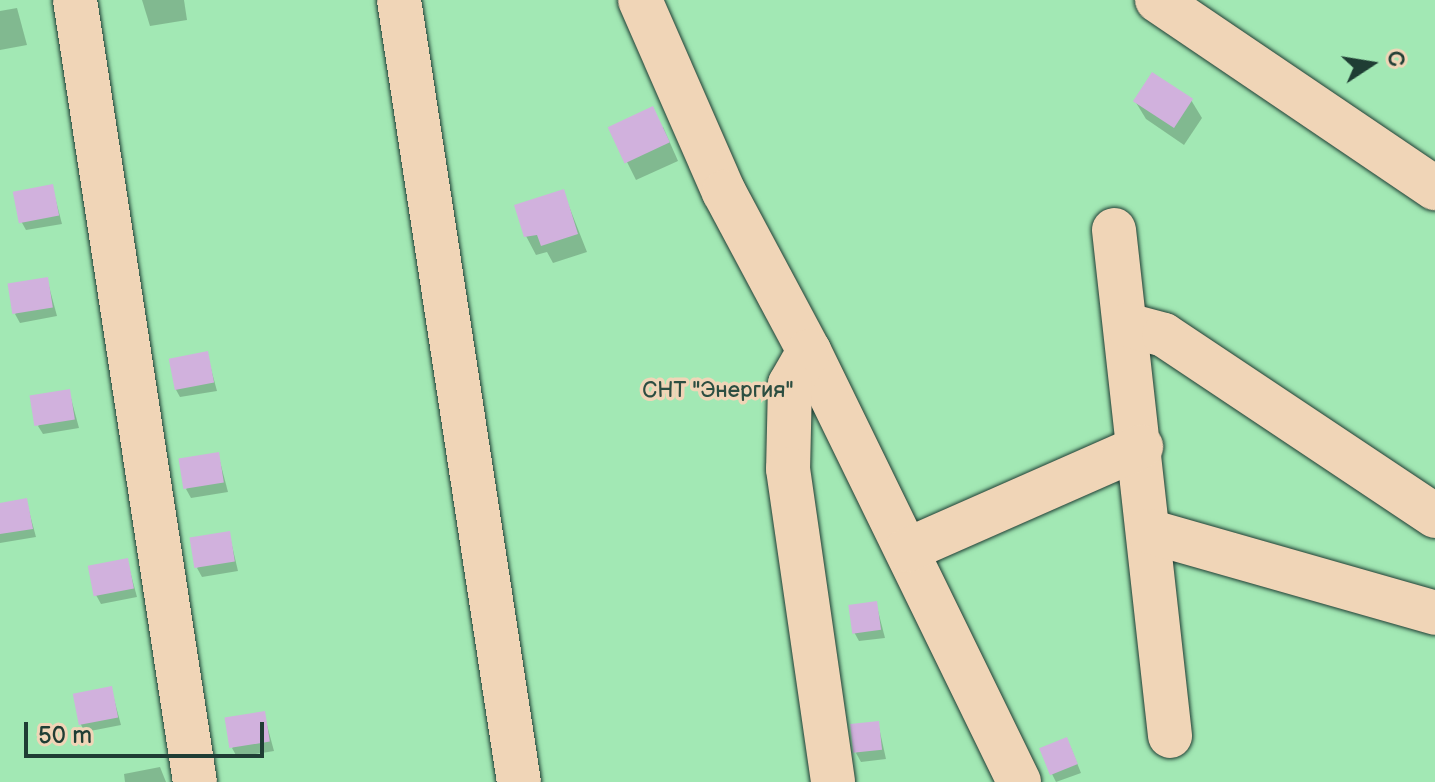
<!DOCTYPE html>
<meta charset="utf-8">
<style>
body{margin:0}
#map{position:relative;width:1435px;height:782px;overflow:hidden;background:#e7cac2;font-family:"Balsamiq Sans",sans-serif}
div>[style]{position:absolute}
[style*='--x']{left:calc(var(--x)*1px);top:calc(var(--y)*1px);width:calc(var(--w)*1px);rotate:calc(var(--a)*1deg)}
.green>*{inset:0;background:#a2e8b4;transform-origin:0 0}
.shadow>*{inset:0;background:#0003}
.building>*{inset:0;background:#d1b1dd;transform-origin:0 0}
.roads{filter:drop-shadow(0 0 2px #1f3d34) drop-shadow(0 0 2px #1f3d34)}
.minor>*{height:44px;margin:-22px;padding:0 22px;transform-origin:22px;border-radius:22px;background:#f0d5b7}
span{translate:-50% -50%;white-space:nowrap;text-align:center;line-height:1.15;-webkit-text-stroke:7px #f0d5b7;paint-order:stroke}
.park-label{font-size:22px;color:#2c4e41}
.north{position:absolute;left:1331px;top:24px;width:80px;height:80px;-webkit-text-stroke:6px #f0d5b7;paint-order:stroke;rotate:78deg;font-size:22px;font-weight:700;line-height:32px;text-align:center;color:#1f3d34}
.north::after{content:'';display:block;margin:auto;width:28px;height:36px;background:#1f3d34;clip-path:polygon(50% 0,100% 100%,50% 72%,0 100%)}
.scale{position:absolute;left:24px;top:722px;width:240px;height:36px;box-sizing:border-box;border:4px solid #1f3d34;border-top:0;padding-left:10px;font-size:24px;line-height:28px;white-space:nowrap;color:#1f3d34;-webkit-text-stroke:6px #f0d5b7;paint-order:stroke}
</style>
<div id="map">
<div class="green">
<i style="left:0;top:0;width:1435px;height:782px"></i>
</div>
<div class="shadow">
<i style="clip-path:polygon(142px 0,184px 0,187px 20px,150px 26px)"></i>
<i style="clip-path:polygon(17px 8px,27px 45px,0 50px,0 11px)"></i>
<i style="clip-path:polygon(1191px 100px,1202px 118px,1184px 145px,1146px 119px,1135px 101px)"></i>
<i style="clip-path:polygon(663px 127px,678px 161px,636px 180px,610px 128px)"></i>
<i style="clip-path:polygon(52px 186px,62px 224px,26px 230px,21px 221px)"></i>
<i style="clip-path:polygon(563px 191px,587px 252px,553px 263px,547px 252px,536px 255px,526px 236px)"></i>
<i style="clip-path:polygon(47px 279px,57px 316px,20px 323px,15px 314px)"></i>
<i style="clip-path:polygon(207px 354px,217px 391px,180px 397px,175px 388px)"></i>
<i style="clip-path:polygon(69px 391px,79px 428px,43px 434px,38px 426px)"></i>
<i style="clip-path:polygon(218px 454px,228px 492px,191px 498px,186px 489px)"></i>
<i style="clip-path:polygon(26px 500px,36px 537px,0 543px,0 505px)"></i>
<i style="clip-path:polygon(229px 533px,238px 571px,202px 577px,197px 568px)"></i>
<i style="clip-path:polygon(127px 560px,137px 597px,101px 604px,96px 595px)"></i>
<i style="clip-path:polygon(876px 603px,885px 638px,859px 641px,854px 632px)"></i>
<i style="clip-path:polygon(111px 688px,121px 725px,85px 732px,80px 723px)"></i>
<i style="clip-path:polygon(264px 714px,274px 751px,237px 757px,232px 748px)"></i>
<i style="clip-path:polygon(878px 723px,886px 759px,861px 762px,856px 753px)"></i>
<i style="clip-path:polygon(1071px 748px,1081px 773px,1056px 782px,1052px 774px)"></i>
<i style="clip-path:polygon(160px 767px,166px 782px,125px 782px,124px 774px)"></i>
</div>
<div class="building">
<i style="left:1152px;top:72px;width:49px;height:35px;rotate:33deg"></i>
<i style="left:653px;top:106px;width:40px;height:50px;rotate:65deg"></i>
<i style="left:53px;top:184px;width:32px;height:41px;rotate:79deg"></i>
<i style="clip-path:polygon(564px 189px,578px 234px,541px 246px,537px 235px,524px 237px,514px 205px)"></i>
<i style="left:48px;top:277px;width:31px;height:41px;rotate:81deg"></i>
<i style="left:208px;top:351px;width:32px;height:40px;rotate:79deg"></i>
<i style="left:70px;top:389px;width:31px;height:41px;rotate:81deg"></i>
<i style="left:219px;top:452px;width:31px;height:41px;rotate:81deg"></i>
<i style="clip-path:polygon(27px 498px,33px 529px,0 534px,0 503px)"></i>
<i style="left:230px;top:531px;width:31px;height:41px;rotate:81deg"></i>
<i style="left:128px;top:558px;width:31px;height:41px;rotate:79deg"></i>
<i style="left:877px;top:601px;width:29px;height:29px;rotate:82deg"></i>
<i style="left:112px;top:686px;width:32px;height:40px;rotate:79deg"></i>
<i style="left:265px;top:711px;width:31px;height:41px;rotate:81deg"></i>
<i style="left:879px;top:721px;width:29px;height:29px;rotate:84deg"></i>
<i style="left:1067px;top:737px;width:29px;height:30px;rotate:68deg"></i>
</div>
<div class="roads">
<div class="minor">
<i style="--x:75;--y:0;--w:791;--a:81.28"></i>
<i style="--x:399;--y:0;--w:791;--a:81.28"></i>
<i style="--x:640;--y:0;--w:210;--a:66.4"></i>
<i style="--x:724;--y:192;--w:180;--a:61.9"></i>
<i style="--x:809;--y:351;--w:479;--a:64"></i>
<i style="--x:1157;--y:0;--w:336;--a:34.1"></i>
<i style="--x:1114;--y:230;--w:509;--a:83.68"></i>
<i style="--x:1127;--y:325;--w:38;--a:15"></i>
<i style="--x:1164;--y:335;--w:326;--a:33.7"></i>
<i style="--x:809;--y:351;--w:38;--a:120"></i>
<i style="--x:790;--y:384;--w:85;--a:91.3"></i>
<i style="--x:788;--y:469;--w:316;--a:81.8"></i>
<i style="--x:1148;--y:531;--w:298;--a:15.9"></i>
<i style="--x:907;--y:550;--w:256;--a:-23.8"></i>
</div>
</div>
<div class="park-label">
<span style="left:718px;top:391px">СНТ "Энергия"</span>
</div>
<div class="north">С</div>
<div class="scale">50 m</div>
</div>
